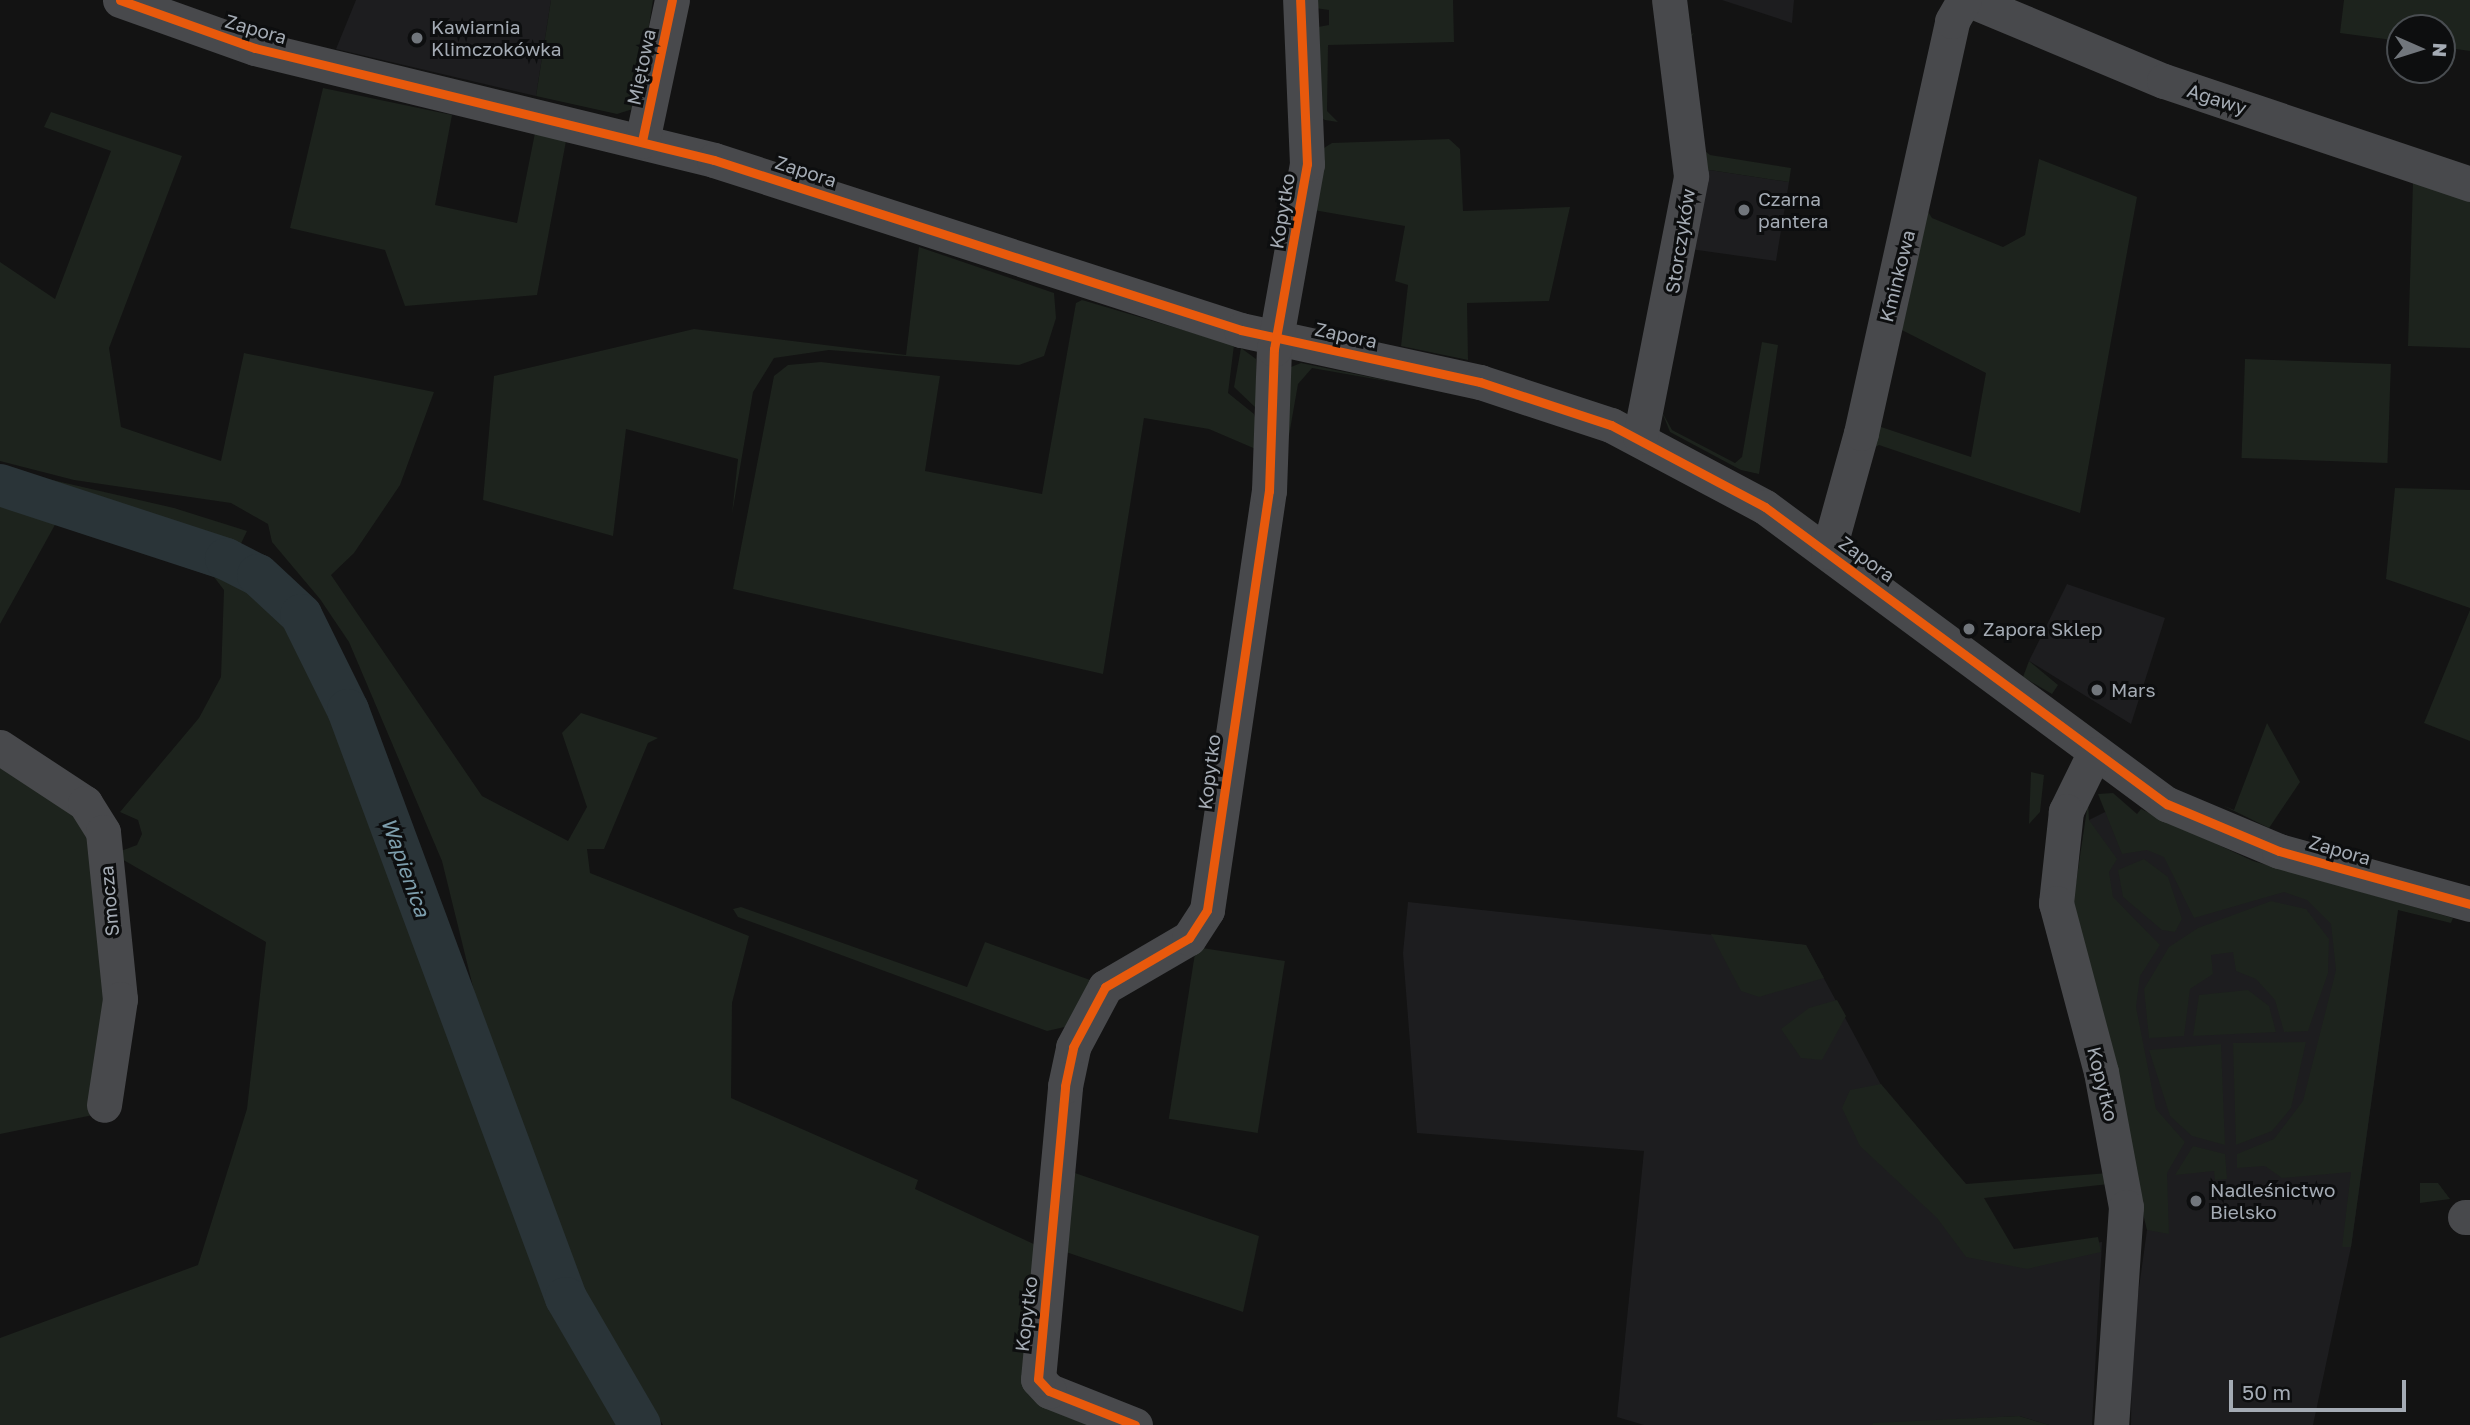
<!DOCTYPE html>
<meta charset="utf-8">
<style>
body{margin:0}
#map{position:relative;width:2470px;height:1425px;overflow:hidden;background:#131313;font-family:"Golos Text",sans-serif}
div>[style]{position:absolute}
[style*='--x']{left:calc(var(--x)*1px);top:calc(var(--y)*1px);width:calc(var(--w)*1px);rotate:calc(var(--a)*1deg)}
.built>*{inset:0;background:#1d1d1f}
.green>*{inset:0;background:#1d231d;transform-origin:0 0}
.river>*{height:42px;margin:-21px;padding:0 21px;transform-origin:21px;border-radius:21px;background:#2a3438}
.minor>*{height:35px;margin:-17.5px;padding:0 17.5px;transform-origin:17.5px;border-radius:17.5px;background:#48494c}
.cycleway>*{height:9px;margin:-4.5px;padding:0 4.5px;transform-origin:4.5px;border-radius:4.5px;background:#e8590c}
.dots>*{width:19px;height:19px;translate:-50% -50%;box-sizing:border-box;border:4px solid #0d0e0f;border-radius:50%}
span{translate:-50% -50%;white-space:nowrap;text-align:center;line-height:1.15;-webkit-text-stroke:6px #0d0e0f;paint-order:stroke}
.poi-label{font-size:19px;color:#a4abb4}
.left{translate:0 -50%;text-align:left}
.street-label{font-size:19px;color:#a4abb4}
.water-label{font-size:21px;color:#7d9ead;font-style:italic}
.north{position:absolute;left:2386px;top:14px;width:70px;height:70px;box-sizing:border-box;background:#0d0e0f;border:2px solid #494d51;border-radius:50%;rotate:93deg;font-size:19px;font-weight:700;line-height:28px;text-align:center;color:#a4abb4}
.north::after{content:'';display:block;margin:auto;width:24px;height:32px;background:#71767c;clip-path:polygon(50% 0,100% 100%,50% 72%,0 100%)}
.scale{position:absolute;left:2229px;top:1380px;width:177px;height:32px;box-sizing:border-box;border:4px solid #a4abb4;border-top:0;padding-left:9px;font-size:21px;line-height:24px;white-space:nowrap;color:#a4abb4;-webkit-text-stroke:5px #0d0e0f;paint-order:stroke}
</style>
<div id="map">
<div class="built">
<i style="clip-path:polygon(356px 0,551px 0,536px 96px,336px 49px)"></i>
<i style="clip-path:polygon(1722px 0,1794px 0,1792px 23px)"></i>
<i style="clip-path:polygon(1710px 170px,1789px 182px,1776px 261px,1690px 249px,1701px 175px)"></i>
<i style="clip-path:polygon(2067px 584px,2165px 618px,2131px 724px,2029px 661px)"></i>
<i style="clip-path:polygon(2105px 812px,2398px 910px,2351px 1247px,2313px 1425px,2131px 1425px,2132px 1338px,2147px 1230px,2089px 820px)"></i>
<i style="clip-path:polygon(1408px 902px,1806px 945px,1887px 1096px,1966px 1184px,2014px 1254px,2102px 1242px,2092px 1425px,2049px 1425px,2019px 1416px,1872px 1425px,1644px 1425px,1617px 1417px,1644px 1151px,1417px 1133px,1403px 953px)"></i>
</div>
<div class="green">
<i style="clip-path:polygon(551px 0,653px 0,636px 108px,617px 114px,536px 96px)"></i>
<i style="clip-path:polygon(1311px 0,1453px 0,1454px 42px,1328px 45px,1327px 111px,1338px 122px,1325px 120px,1320px 117px,1318px 27px,1329px 25px,1329px 10px,1315px 8px)"></i>
<i style="clip-path:polygon(2344px 0,2470px 0,2470px 51px,2442px 47px,2442px 28px,2400px 28px,2400px 41px,2340px 33px)"></i>
<i style="clip-path:polygon(1963px 16px,1975px 20px,1966px 26px,1925px 207px,1932px 218px,2003px 247px,2025px 235px,2039px 159px,2137px 197px,2080px 513px,1879px 445px,1866px 452px,1872px 424px,1971px 457px,1986px 373px,1896px 327px)"></i>
<i style="clip-path:polygon(1694px 33px,1687px 43px,1699px 146px,1710px 155px,1791px 168px,1789px 182px,1710px 170px,1701px 175px,1686px 37px)"></i>
<i style="clip-path:polygon(323px 88px,452px 115px,435px 205px,494px 218px,517px 223px,535px 133px,566px 141px,537px 295px,405px 306px,385px 250px,290px 228px)"></i>
<i style="clip-path:polygon(51px 112px,182px 156px,109px 348px,121px 427px,221px 461px,244px 353px,434px 392px,400px 485px,354px 553px,331px 575px,482px 796px,568px 841px,587px 807px,562px 733px,581px 713px,658px 738px,648px 743px,604px 849px,587px 849px,590px 873px,749px 936px,732px 1003px,731px 1098px,918px 1180px,915px 1189px,1040px 1247px,1028px 1365px,1109px 1425px,663px 1425px,585px 1291px,489px 1052px,442px 861px,349px 642px,320px 599px,272px 542px,268px 524px,231px 503px,74px 480px,0 461px,0 262px,55px 299px,111px 151px,44px 127px)"></i>
<i style="clip-path:polygon(1449px 139px,1460px 149px,1463px 211px,1570px 207px,1549px 301px,1467px 303px,1468px 360px,1401px 346px,1408px 285px,1395px 281px,1405px 226px,1308px 209px,1319px 151px,1332px 143px)"></i>
<i style="clip-path:polygon(2413px 182px,2470px 200px,2470px 348px,2408px 346px)"></i>
<i style="clip-path:polygon(919px 247px,1054px 293px,1056px 318px,1044px 356px,1019px 365px,829px 350px,774px 358px,753px 392px,732px 514px,738px 459px,626px 429px,613px 536px,483px 500px,494px 376px,694px 329px,906px 355px)"></i>
<i style="clip-path:polygon(1082px 300px,1234px 345px,1228px 393px,1254px 414px,1265px 453px,1209px 429px,1144px 418px,1103px 674px,733px 589px,774px 376px,788px 365px,821px 362px,940px 376px,925px 471px,1042px 494px,1076px 303px)"></i>
<i style="clip-path:polygon(1762px 342px,1778px 345px,1759px 474px,1741px 470px,1670px 432px,1662px 412px,1672px 430px,1735px 463px,1742px 457px)"></i>
<i style="clip-path:polygon(1241px 348px,1256px 359px,1257px 409px,1234px 387px)"></i>
<i style="left:2245px;top:359px;width:146px;height:99px;rotate:2deg"></i>
<i style="clip-path:polygon(1301px 363px,1409px 385px,1312px 368px,1298px 384px,1270px 544px,1291px 367px)"></i>
<i style="clip-path:polygon(0 468px,174px 508px,247px 531px,236px 554px)"></i>
<i style="clip-path:polygon(2395px 488px,2470px 490px,2470px 608px,2386px 579px)"></i>
<i style="clip-path:polygon(0 498px,230px 570px,290px 618px,352px 746px,550px 1293px,627px 1425px,0 1425px,0 1338px,198px 1265px,247px 1109px,266px 942px,113px 854px,137px 845px,142px 834px,138px 820px,120px 812px,199px 718px,221px 677px,224px 590px,214px 577px,56px 523px,0 624px)"></i>
<i style="clip-path:polygon(2470px 610px,2470px 741px,2424px 723px)"></i>
<i style="clip-path:polygon(2029px 661px,2058px 685px,2052px 694px,2023px 677px)"></i>
<i style="clip-path:polygon(2267px 723px,2300px 782px,2269px 828px,2222px 805px,2234px 810px)"></i>
<i style="clip-path:polygon(0 754px,90px 828px,113px 976px,98px 1114px,0 1134px)"></i>
<i style="clip-path:polygon(2031px 772px,2044px 775px,2040px 812px,2029px 824px)"></i>
<i style="clip-path:polygon(2113px 793px,2137px 814px,2141px 809px,2253px 861px,2453px 918px,2451px 923px,2398px 910px,2351px 1247px,2342px 1247px,2351px 1172px,2282px 1178px,2265px 1166px,2237px 1168px,2237px 1154px,2274px 1139px,2303px 1101px,2336px 970px,2331px 924px,2307px 900px,2284px 892px,2194px 918px,2164px 857px,2147px 850px,2122px 854px,2098px 794px)"></i>
<i style="clip-path:polygon(2088px 802px,2089px 820px,2117px 859px,2109px 872px,2113px 897px,2160px 945px,2140px 976px,2136px 1007px,2156px 1109px,2185px 1142px,2167px 1173px,2169px 1234px,2147px 1230px,2071px 917px)"></i>
<i style="clip-path:polygon(2144px 859px,2168px 877px,2182px 919px,2175px 932px,2162px 930px,2123px 897px,2118px 870px)"></i>
<i style="clip-path:polygon(2271px 901px,2306px 909px,2329px 939px,2328px 973px,2308px 1031px,2284px 1032px,2275px 1000px,2256px 979px,2236px 971px,2233px 952px,2211px 955px,2213px 974px,2190px 989px,2184px 1036px,2149px 1038px,2144px 989px,2169px 947px,2198px 928px)"></i>
<i style="clip-path:polygon(741px 907px,967px 987px,985px 942px,1090px 980px,1069px 1026px,1047px 1031px,738px 917px,733px 909px)"></i>
<i style="clip-path:polygon(1711px 934px,1806px 945px,1824px 978px,1759px 997px,1741px 991px)"></i>
<i style="left:1196px;top:947px;width:90px;height:174px;rotate:9deg"></i>
<i style="clip-path:polygon(2248px 990px,2269px 1006px,2276px 1032px,2193px 1036px,2199px 995px)"></i>
<i style="clip-path:polygon(1837px 1000px,1846px 1016px,1822px 1060px,1801px 1058px,1781px 1029px,1809px 1008px)"></i>
<i style="clip-path:polygon(2306px 1042px,2291px 1108px,2272px 1131px,2236px 1145px,2233px 1043px)"></i>
<i style="clip-path:polygon(2221px 1044px,2225px 1145px,2192px 1136px,2170px 1116px,2149px 1050px)"></i>
<i style="clip-path:polygon(1881px 1084px,1966px 1184px,2109px 1173px,2109px 1184px,1984px 1198px,2014px 1249px,2098px 1237px,2101px 1252px,2027px 1269px,1966px 1257px,1937px 1218px,1860px 1146px,1842px 1108px,1850px 1090px)"></i>
<i style="clip-path:polygon(2193px 1146px,2225px 1154px,2227px 1179px,2215px 1180px,2214px 1171px,2175px 1175px)"></i>
<i style="clip-path:polygon(1069px 1171px,1259px 1236px,1243px 1312px,1063px 1251px)"></i>
<i style="clip-path:polygon(2420px 1183px,2438px 1183px,2450px 1199px,2420px 1203px)"></i>
<i style="clip-path:polygon(2019px 1416px,2049px 1425px,1872px 1425px,1873px 1423px)"></i>
</div>
<div class="river">
<i style="--x:0;--y:485;--w:238;--a:18.1"></i>
<i style="--x:226;--y:559;--w:36;--a:27"></i>
<i style="--x:258;--y:575;--w:59;--a:42.9"></i>
<i style="--x:301;--y:615;--w:106;--a:63.7"></i>
<i style="--x:348;--y:710;--w:627;--a:69.66"></i>
<i style="--x:566;--y:1298;--w:147;--a:59.8"></i>
</div>
<div class="minor">
<i style="--x:120;--y:0;--w:143;--a:19.6"></i>
<i style="--x:255;--y:48;--w:472;--a:13.7"></i>
<i style="--x:714;--y:160;--w:554;--a:17.88"></i>
<i style="--x:1241;--y:330;--w:245;--a:12.3"></i>
<i style="--x:1480;--y:382;--w:138;--a:18.2"></i>
<i style="--x:1611;--y:425;--w:174;--a:28"></i>
<i style="--x:1765;--y:507;--w:500;--a:36.5"></i>
<i style="--x:2167;--y:804;--w:121;--a:22.8"></i>
<i style="--x:2279;--y:851;--w:198;--a:15.5"></i>
<i style="--x:1970;--y:0;--w:210;--a:22.7"></i>
<i style="--x:2164;--y:81;--w:323;--a:18.6"></i>
<i style="--x:642;--y:141;--w:144;--a:-78"></i>
<i style="--x:1640;--y:437;--w:266;--a:-78.9"></i>
<i style="--x:1691;--y:176;--w:177;--a:-97.1"></i>
<i style="--x:1828;--y:552;--w:123;--a:-74.5"></i>
<i style="--x:1861;--y:433;--w:422;--a:-77.5"></i>
<i style="--x:1952;--y:21;--w:24;--a:-60"></i>
<i style="--x:0;--y:747;--w:102;--a:33.4"></i>
<i style="--x:85;--y:803;--w:34;--a:58"></i>
<i style="--x:103;--y:832;--w:168;--a:84.2"></i>
<i style="--x:120;--y:999;--w:107;--a:98.6"></i>
<i style="--x:2094;--y:754;--w:64;--a:116.2"></i>
<i style="--x:2066;--y:811;--w:93;--a:96.2"></i>
<i style="--x:2056;--y:903;--w:175;--a:75.1"></i>
<i style="--x:2101;--y:1072;--w:137;--a:79.5"></i>
<i style="--x:2126;--y:1207;--w:219;--a:93.9"></i>
<i style="--x:2465;--y:1217;--w:5;--a:0"></i>
<i style="--x:1135;--y:1425;--w:92;--a:-158.4"></i>
<i style="--x:1049;--y:1391;--w:16;--a:-133"></i>
<i style="--x:1038;--y:1379;--w:294;--a:-84.7"></i>
<i style="--x:1065;--y:1086;--w:40;--a:-78"></i>
<i style="--x:1073;--y:1047;--w:68;--a:-61.9"></i>
<i style="--x:1105;--y:987;--w:97;--a:-30.3"></i>
<i style="--x:1189;--y:938;--w:33;--a:-57"></i>
<i style="--x:1207;--y:910;--w:424;--a:-81.6"></i>
<i style="--x:1269;--y:491;--w:142;--a:-88"></i>
<i style="--x:1274;--y:349;--w:188;--a:-79.9"></i>
<i style="--x:1307;--y:164;--w:164;--a:-92.4"></i>
</div>
<div class="cycleway">
<i style="--x:120;--y:0;--w:143;--a:19.6"></i>
<i style="--x:255;--y:48;--w:472;--a:13.7"></i>
<i style="--x:714;--y:160;--w:554;--a:17.88"></i>
<i style="--x:1241;--y:330;--w:245;--a:12.3"></i>
<i style="--x:1480;--y:382;--w:138;--a:18.2"></i>
<i style="--x:1611;--y:425;--w:174;--a:28"></i>
<i style="--x:1765;--y:507;--w:500;--a:36.5"></i>
<i style="--x:2167;--y:804;--w:121;--a:22.8"></i>
<i style="--x:2279;--y:851;--w:198;--a:15.5"></i>
<i style="--x:642;--y:141;--w:144;--a:-78"></i>
<i style="--x:1135;--y:1425;--w:92;--a:-158.4"></i>
<i style="--x:1049;--y:1391;--w:16;--a:-133"></i>
<i style="--x:1038;--y:1379;--w:294;--a:-84.7"></i>
<i style="--x:1065;--y:1086;--w:40;--a:-78"></i>
<i style="--x:1073;--y:1047;--w:68;--a:-61.9"></i>
<i style="--x:1105;--y:987;--w:97;--a:-30.3"></i>
<i style="--x:1189;--y:938;--w:33;--a:-57"></i>
<i style="--x:1207;--y:910;--w:424;--a:-81.6"></i>
<i style="--x:1269;--y:491;--w:142;--a:-88"></i>
<i style="--x:1274;--y:349;--w:188;--a:-79.9"></i>
<i style="--x:1307;--y:164;--w:164;--a:-92.4"></i>
</div>
<div class="dots">
<i style="left:417px;top:38px;background:#71767c"></i>
<i style="left:1744px;top:210px;background:#71767c"></i>
<i style="left:1969px;top:629px;background:#71767c"></i>
<i style="left:2097px;top:690px;background:#71767c"></i>
<i style="left:2196px;top:1201px;background:#71767c"></i>
</div>
<div class="poi-label">
<span class="left" style="left:431px;top:38px">Kawiarnia<br>Klimczokówka</span>
<span class="left" style="left:1758px;top:210px">Czarna<br>pantera</span>
<span class="left" style="left:1983px;top:629px">Zapora Sklep</span>
<span class="left" style="left:2111px;top:690px">Mars</span>
<span class="left" style="left:2210px;top:1201px">Nadleśnictwo<br>Bielsko</span>
</div>
<div class="street-label">
<span style="left:256px;top:29px;rotate:16deg">Zapora</span>
<span style="left:641px;top:67px;rotate:-78deg">Miętowa</span>
<span style="left:2217px;top:99px;rotate:18deg">Agawy</span>
<span style="left:806px;top:171px;rotate:18deg">Zapora</span>
<span style="left:1282px;top:211px;rotate:-81deg">Kopytko</span>
<span style="left:1680px;top:241px;rotate:-81deg">Storczyków</span>
<span style="left:1897px;top:276px;rotate:-76deg">Kminkowa</span>
<span style="left:1346px;top:335px;rotate:12deg">Zapora</span>
<span style="left:1867px;top:559px;rotate:36deg">Zapora</span>
<span style="left:1209px;top:772px;rotate:-83deg">Kopytko</span>
<span style="left:2340px;top:850px;rotate:16deg">Zapora</span>
<span style="left:109px;top:901px;rotate:-95deg">Smocza</span>
<span style="left:2103px;top:1084px;rotate:76deg">Kopytko</span>
<span style="left:1026px;top:1314px;rotate:-83deg">Kopytko</span>
</div>
<div class="water-label">
<span style="left:406px;top:867px;rotate:70deg">Wapienica</span>
</div>
<div class="north">N</div>
<div class="scale">50 m</div>
</div>
